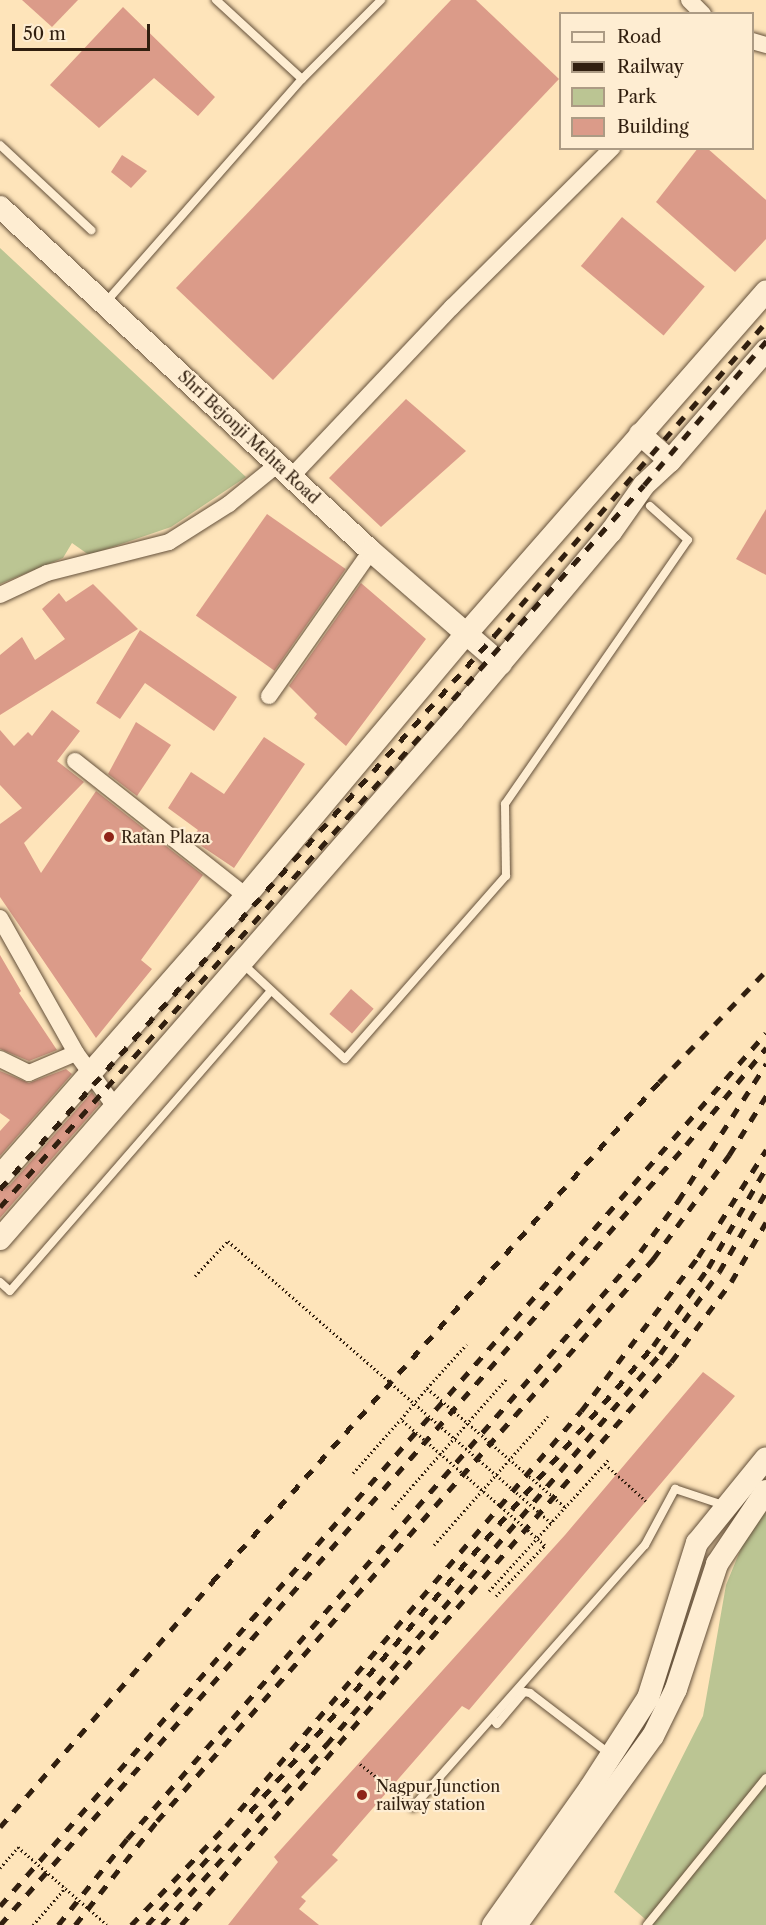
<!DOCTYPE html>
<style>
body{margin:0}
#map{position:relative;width:766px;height:1925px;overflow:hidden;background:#fee4ba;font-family:"Libre Caslon Text",serif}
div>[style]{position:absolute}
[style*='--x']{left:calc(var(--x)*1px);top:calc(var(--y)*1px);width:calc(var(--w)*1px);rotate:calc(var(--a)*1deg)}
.green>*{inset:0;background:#bbc593}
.building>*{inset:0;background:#db9b89;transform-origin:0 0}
.path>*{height:3px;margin-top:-1.5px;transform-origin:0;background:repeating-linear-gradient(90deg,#311f0f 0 1.5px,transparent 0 4.5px)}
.roads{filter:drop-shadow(0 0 2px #64503a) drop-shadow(0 0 2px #64503a)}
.service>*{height:8px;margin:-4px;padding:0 4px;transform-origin:4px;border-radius:4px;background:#feedd2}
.minor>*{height:16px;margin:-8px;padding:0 8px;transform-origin:8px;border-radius:8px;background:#feedd2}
.secondary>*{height:22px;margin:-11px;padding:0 11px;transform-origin:11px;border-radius:11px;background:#feedd2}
.rail>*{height:4.5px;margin-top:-2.25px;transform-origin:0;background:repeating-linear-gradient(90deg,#311f0f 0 10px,transparent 0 20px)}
.path-bridge>*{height:3px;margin-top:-1.5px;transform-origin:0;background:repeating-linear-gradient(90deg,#311f0f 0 1.5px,transparent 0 4.5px)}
.dots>*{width:16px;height:16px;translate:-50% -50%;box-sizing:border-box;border:3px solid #feedd2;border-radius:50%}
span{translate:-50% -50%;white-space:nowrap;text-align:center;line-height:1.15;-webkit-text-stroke:4.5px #feedd2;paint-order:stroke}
.street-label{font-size:16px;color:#311f0f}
.poi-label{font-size:16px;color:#311f0f}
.left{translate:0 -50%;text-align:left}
.legend{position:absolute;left:559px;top:12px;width:195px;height:138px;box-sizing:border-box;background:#feedd2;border:2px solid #ac9b84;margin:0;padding:8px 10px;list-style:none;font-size:18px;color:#311f0f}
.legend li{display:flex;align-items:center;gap:12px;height:30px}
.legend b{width:30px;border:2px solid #ac9b84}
.scale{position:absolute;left:12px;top:24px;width:138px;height:27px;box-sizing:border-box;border:3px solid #311f0f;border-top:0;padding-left:8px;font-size:18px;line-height:21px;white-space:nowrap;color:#311f0f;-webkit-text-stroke:4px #feedd2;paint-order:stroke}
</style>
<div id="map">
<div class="green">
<i style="clip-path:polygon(0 248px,246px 477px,171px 527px,89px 555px,72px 543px,63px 558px,0 584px)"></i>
<i style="clip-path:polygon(766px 1511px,766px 1925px,652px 1925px,614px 1892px,703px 1716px,726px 1585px,749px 1529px)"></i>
</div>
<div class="building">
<i style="clip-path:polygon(22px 0,78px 0,52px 27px)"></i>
<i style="clip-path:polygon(451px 0,476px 0,559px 79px,273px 380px,176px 288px)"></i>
<i style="clip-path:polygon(123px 7px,215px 97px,198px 116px,154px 78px,99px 128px,50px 85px)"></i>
<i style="clip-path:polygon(698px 148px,707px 148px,766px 200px,766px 239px,735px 272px,656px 202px)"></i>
<i style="clip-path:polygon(122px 155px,147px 171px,131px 188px,111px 172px)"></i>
<i style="left:622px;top:217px;width:108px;height:64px;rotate:40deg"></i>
<i style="clip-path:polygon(406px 399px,466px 451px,381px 527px,329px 478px)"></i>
<i style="clip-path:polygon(766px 509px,766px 575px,736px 559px)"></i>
<i style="left:267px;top:514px;width:96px;height:124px;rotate:35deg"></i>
<i style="clip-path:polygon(361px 583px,426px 639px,346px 746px,314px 718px,317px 714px,289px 686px)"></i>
<i style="clip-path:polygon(93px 584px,138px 629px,0 715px,0 655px,22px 637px,35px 660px,65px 639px,42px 609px,59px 593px,66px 602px)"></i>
<i style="clip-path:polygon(140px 630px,237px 697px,214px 731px,145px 683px,120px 719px,96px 703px)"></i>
<i style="clip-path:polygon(52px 710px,80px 731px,57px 761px,84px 782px,24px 843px,41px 873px,96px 791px,203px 875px,141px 960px,152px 969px,96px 1038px,0 897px,0 824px,22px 808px,0 785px,0 730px,14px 746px,28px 732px,32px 736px)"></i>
<i style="clip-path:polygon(136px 722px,171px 745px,137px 796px,108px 774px)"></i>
<i style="clip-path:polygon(264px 737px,305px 764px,234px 868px,191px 839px,198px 830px,168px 808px,191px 772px,224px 794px)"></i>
<i style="clip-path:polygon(0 955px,21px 991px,19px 993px,57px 1050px,29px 1061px,0 1049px)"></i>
<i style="left:351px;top:989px;width:30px;height:33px;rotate:41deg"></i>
<i style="clip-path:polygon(66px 1069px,72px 1074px,0 1156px,0 1131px,10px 1120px,0 1113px,0 1071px,29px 1083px)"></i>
<i style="clip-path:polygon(92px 1092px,100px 1104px,0 1218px,0 1189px,10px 1185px)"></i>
<i style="clip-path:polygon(703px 1372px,735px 1396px,469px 1710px,462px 1706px,332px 1855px,338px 1860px,301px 1897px,306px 1901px,299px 1909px,319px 1925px,228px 1925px,278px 1862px,274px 1857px,565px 1535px)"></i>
</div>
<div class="path">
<i style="--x:195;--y:1276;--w:48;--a:-46.7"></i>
<i style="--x:427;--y:1388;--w:59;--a:-47.7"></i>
<i style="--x:605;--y:1464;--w:55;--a:42.1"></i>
<i style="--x:353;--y:1473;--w:72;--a:-48.4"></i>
<i style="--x:392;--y:1509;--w:174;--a:-48.7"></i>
<i style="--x:434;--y:1545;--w:172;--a:-48.5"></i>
<i style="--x:489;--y:1591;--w:178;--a:-47.7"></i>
<i style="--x:496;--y:1596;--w:71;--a:-46.1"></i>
<i style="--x:545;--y:1545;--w:8;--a:-140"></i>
<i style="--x:360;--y:1764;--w:55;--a:38.3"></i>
<i style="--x:0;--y:1868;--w:28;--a:-49"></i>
<i style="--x:33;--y:1925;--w:50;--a:-49"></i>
</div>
<div class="roads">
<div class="service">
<i style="--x:302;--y:79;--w:112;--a:-45"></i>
<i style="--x:0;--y:145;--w:125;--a:43"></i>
<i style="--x:106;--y:302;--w:297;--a:-48.7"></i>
<i style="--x:302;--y:79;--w:117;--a:-137.4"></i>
<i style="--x:243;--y:964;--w:139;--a:43"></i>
<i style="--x:345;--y:1059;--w:244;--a:-48.7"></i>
<i style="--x:506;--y:876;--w:72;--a:-90.8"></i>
<i style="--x:505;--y:804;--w:321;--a:-55.3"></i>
<i style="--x:688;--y:540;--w:51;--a:-138.2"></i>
<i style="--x:0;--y:1282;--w:13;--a:42"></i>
<i style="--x:10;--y:1291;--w:396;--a:-49"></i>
<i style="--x:493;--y:1719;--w:6;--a:51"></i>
<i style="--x:497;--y:1724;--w:42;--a:-49.8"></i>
<i style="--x:524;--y:1692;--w:6;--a:9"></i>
<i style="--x:530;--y:1693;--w:102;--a:37.4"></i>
<i style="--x:413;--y:1807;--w:350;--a:-48.5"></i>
<i style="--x:645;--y:1545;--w:64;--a:-61.8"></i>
<i style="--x:675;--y:1489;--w:54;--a:18.4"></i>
<i style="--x:647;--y:1925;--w:189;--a:-51"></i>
</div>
<div class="minor">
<i style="--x:689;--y:0;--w:20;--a:45"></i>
<i style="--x:752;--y:41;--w:15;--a:16"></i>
<i style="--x:292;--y:476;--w:233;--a:-46.6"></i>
<i style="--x:452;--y:307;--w:226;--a:-44.8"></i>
<i style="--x:0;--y:595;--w:52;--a:-25.1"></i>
<i style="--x:47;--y:573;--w:126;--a:-14.3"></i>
<i style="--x:169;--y:542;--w:71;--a:-32.3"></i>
<i style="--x:229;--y:504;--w:63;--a:-39.2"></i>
<i style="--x:269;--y:696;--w:177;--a:-54.9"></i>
<i style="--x:75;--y:761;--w:218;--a:38.3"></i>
<i style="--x:0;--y:918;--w:155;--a:60.6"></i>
<i style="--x:76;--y:1053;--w:68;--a:54"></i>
<i style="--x:0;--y:1059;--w:32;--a:26"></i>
<i style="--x:29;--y:1073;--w:51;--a:-23.1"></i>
</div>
<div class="secondary">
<i style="--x:0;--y:207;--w:506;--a:42.84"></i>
<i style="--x:371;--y:551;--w:172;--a:41"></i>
<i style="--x:640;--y:434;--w:40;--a:42"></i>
<i style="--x:0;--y:1176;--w:373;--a:-48.7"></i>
<i style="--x:246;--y:896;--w:344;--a:-50"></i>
<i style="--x:467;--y:633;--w:454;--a:-48.8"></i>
<i style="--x:0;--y:1239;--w:689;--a:-48.88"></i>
<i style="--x:453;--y:720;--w:246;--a:-50"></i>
<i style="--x:611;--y:532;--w:57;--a:-54.9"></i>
<i style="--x:644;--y:485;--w:35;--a:-43"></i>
<i style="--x:670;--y:461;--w:147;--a:-49.1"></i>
<i style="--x:493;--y:1925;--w:168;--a:-54.7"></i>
<i style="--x:590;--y:1788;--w:107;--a:-57.2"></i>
<i style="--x:648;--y:1698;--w:163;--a:-72.5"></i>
<i style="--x:697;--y:1543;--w:109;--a:-50.9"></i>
<i style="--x:516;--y:1925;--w:233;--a:-54.1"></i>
<i style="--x:653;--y:1736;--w:52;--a:-63.9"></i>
<i style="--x:676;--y:1689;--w:132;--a:-71.8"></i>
<i style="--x:717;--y:1564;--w:88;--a:-56.1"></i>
</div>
</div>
<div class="rail">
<i style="--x:0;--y:1189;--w:742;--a:-48.23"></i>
<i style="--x:494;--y:636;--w:415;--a:-49.1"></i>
<i style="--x:0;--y:1207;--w:967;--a:-48.27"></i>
<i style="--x:644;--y:485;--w:189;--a:-49.7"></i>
<i style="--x:250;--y:1812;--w:616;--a:-49.15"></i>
<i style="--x:653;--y:1346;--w:95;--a:-54.8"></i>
<i style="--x:708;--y:1268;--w:116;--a:-59.9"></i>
<i style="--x:0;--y:1827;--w:324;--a:-49.1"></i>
<i style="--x:212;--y:1582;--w:671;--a:-48.2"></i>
<i style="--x:659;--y:1082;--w:154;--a:-46.1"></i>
<i style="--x:0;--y:1906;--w:1161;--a:-48.74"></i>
<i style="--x:0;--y:1925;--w:1039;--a:-48.67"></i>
<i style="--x:686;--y:1145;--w:126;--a:-50.5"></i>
<i style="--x:58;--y:1925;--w:110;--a:-51.3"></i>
<i style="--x:127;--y:1839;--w:780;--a:-48.85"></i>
<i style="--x:640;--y:1252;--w:64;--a:-53.3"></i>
<i style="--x:678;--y:1201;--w:163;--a:-57.3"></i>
<i style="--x:75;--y:1925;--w:132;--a:-51.7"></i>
<i style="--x:157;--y:1821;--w:750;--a:-48.57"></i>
<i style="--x:653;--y:1259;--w:129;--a:-53.8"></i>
<i style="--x:729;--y:1155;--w:70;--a:-57.9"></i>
<i style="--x:131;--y:1925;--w:137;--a:-46.2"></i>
<i style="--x:226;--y:1826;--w:546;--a:-49.46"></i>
<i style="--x:581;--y:1411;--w:193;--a:-52.8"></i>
<i style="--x:698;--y:1257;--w:127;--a:-57.6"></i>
<i style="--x:147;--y:1925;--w:108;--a:-47.6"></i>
<i style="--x:162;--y:1925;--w:244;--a:-47.7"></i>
<i style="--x:326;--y:1745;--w:514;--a:-49.5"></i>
<i style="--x:660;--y:1354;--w:101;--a:-54.3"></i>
<i style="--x:719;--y:1272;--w:93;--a:-59.6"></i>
<i style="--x:181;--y:1925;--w:746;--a:-48.97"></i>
<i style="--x:671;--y:1362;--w:100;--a:-53.1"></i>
<i style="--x:731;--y:1282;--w:69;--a:-59.7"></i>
</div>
<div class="path-bridge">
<i style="--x:228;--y:1241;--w:430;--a:41.1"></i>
<i style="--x:539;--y:1540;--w:184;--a:-138.8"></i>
<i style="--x:401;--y:1419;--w:40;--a:-50"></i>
<i style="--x:427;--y:1388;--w:184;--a:40.8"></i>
<i style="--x:18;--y:1847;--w:118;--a:41.2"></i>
</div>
<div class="dots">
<i style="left:109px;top:837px;background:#8f2418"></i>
<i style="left:362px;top:1795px;background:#8f2418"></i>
</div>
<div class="street-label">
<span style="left:249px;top:437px;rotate:43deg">Shri Bejonji Mehta Road</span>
</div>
<div class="poi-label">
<span class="left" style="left:121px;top:837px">Ratan Plaza</span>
<span class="left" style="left:376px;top:1795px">Nagpur Junction<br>railway station</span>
</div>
<ul class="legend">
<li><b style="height:8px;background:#feedd2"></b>Road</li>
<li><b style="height:8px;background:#311f0f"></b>Railway</li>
<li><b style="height:16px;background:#bbc593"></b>Park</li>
<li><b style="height:16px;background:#db9b89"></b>Building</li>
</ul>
<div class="scale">50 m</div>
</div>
